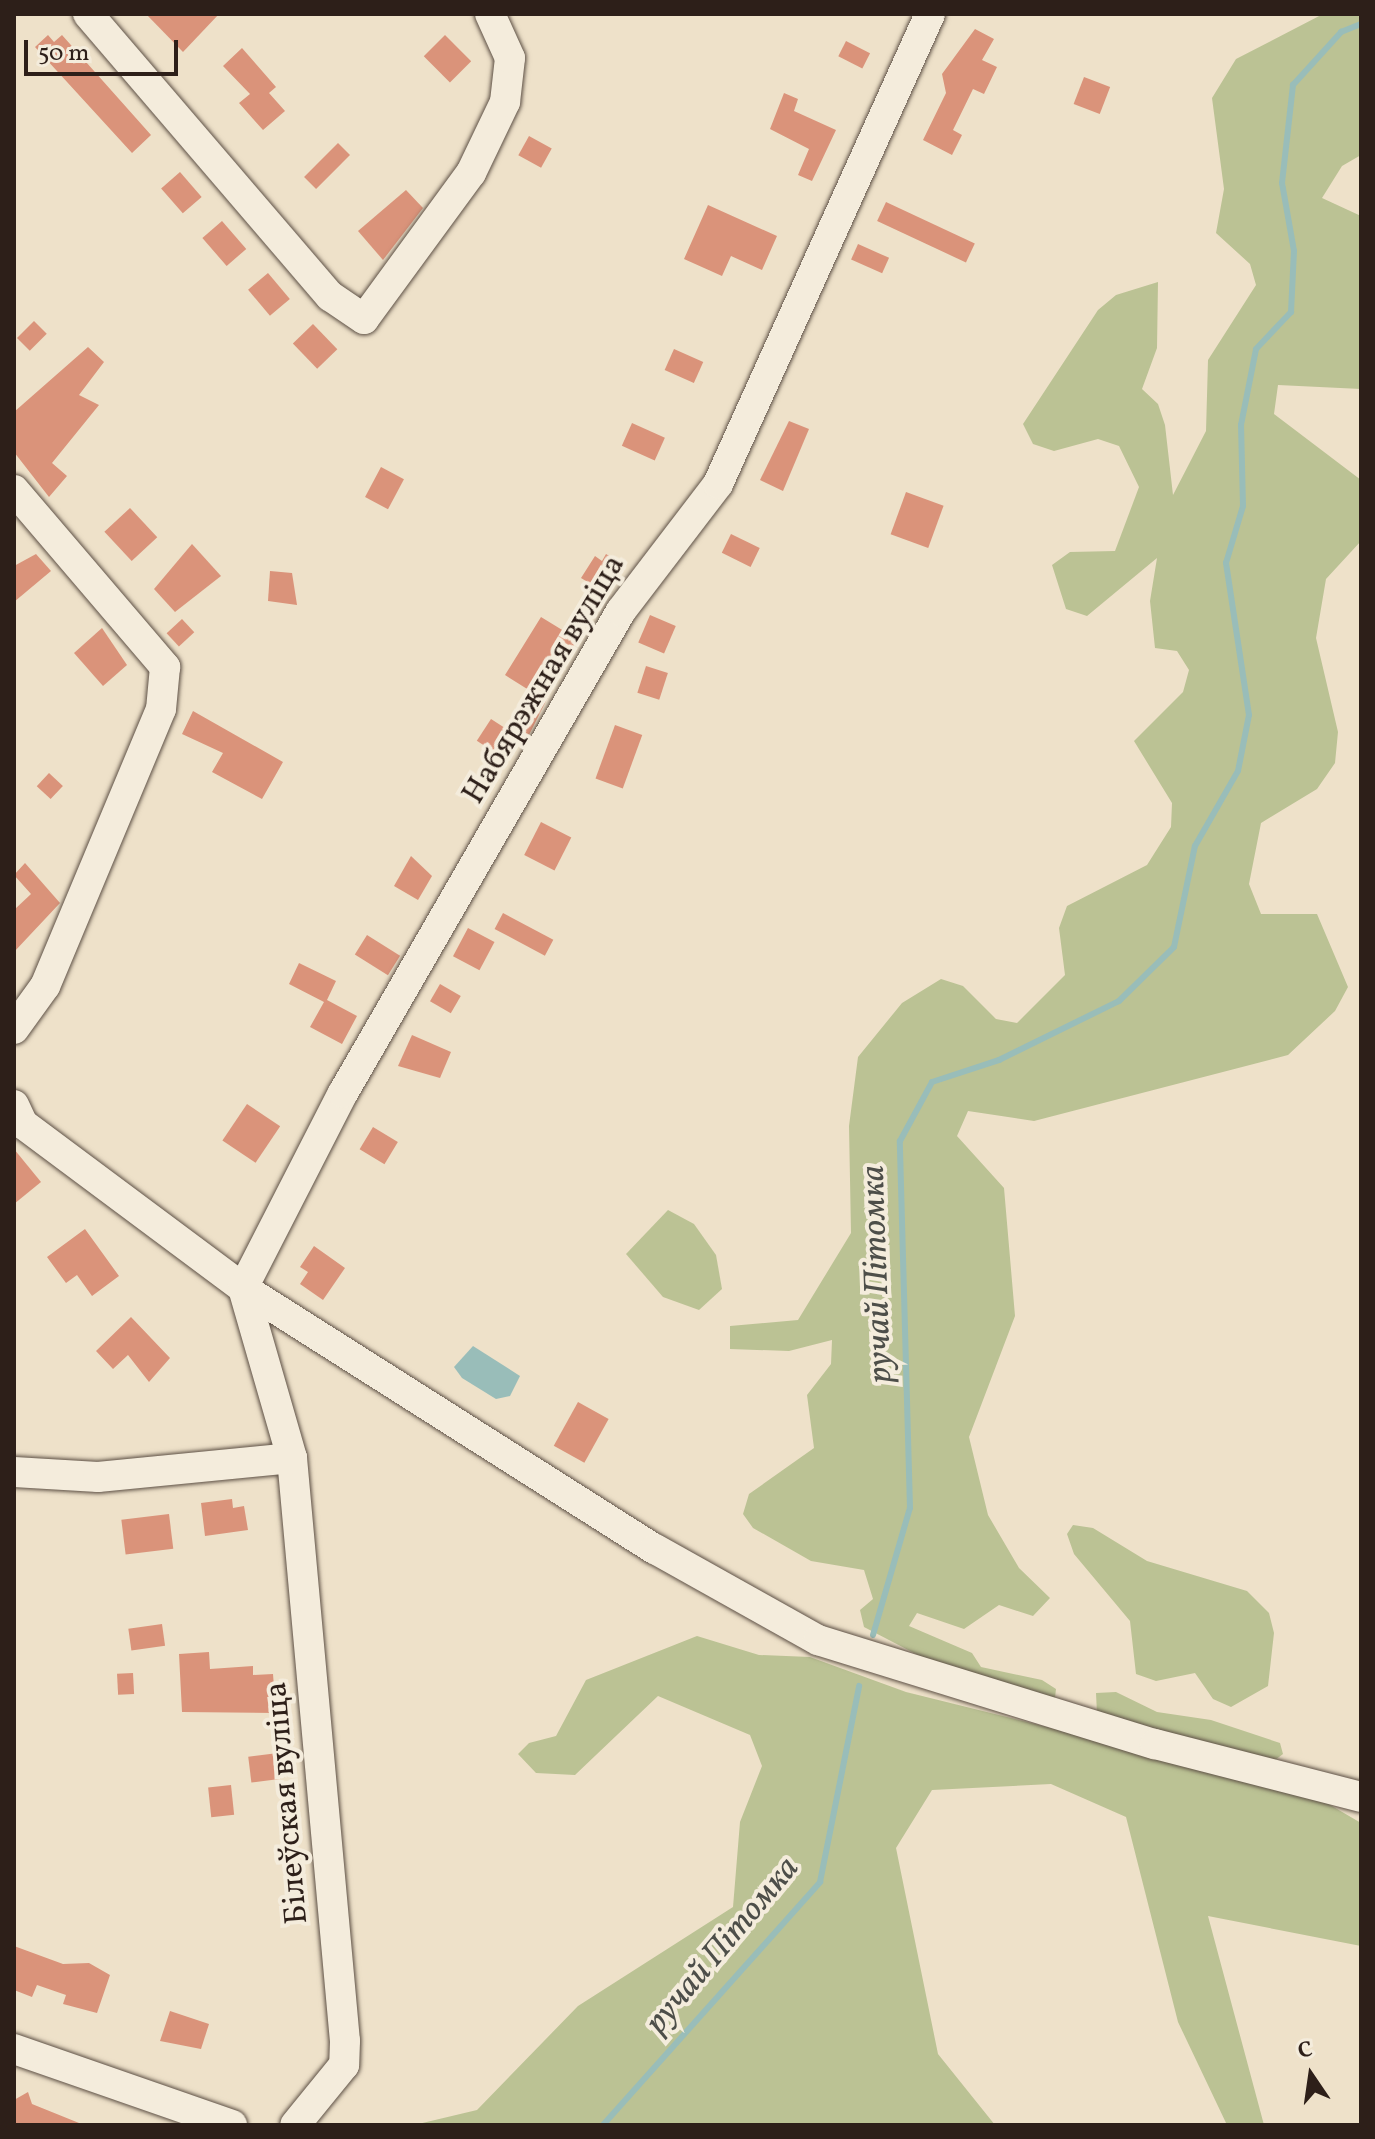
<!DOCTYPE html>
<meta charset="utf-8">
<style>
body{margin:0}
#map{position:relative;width:1375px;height:2139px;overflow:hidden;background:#eee1c9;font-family:Vollkorn,serif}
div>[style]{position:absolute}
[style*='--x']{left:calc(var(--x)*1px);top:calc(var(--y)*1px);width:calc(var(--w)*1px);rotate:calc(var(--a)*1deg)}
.green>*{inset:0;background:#bbc294}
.water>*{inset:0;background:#99bdb9}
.stream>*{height:6px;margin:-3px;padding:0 3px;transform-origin:3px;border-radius:3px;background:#99bdb9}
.building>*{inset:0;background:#da937a;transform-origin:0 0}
.roads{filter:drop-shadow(0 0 2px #5d5045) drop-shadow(0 0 2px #5d5045)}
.minor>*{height:30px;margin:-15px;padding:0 15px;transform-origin:15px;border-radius:15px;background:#f4ecdc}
span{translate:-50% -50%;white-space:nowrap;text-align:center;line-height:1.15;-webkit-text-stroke:8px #f4ecdc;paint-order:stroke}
.street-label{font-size:32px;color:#2d1f19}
.water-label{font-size:34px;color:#4d4e49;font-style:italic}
.frame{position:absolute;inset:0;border:16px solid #2d1f19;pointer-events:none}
.north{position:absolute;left:1271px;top:2035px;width:80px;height:80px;-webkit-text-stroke:6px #f4ecdc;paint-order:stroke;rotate:347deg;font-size:22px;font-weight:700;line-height:32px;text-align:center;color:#2d1f19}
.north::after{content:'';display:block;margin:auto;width:28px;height:36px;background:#2d1f19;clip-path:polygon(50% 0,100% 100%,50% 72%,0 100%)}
.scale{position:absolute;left:24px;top:40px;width:154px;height:36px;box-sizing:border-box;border:4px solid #2d1f19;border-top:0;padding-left:10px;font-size:24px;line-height:28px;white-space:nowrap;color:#2d1f19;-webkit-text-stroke:6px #f4ecdc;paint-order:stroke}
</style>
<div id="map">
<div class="green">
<i style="clip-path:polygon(1323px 14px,1361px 14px,1361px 155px,1342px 166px,1322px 198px,1361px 216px,1361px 389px,1278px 385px,1274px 414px,1361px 480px,1361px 541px,1326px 579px,1316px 638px,1338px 732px,1335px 763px,1317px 789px,1261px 823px,1249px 884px,1261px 914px,1317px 914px,1348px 987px,1335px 1011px,1288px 1055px,1034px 1121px,968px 1111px,957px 1136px,1004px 1188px,1015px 1316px,969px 1437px,988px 1515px,1019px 1568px,1050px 1598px,1033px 1616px,999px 1605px,964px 1629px,917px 1613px,909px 1626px,972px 1653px,981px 1667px,1042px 1680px,1056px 1689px,1055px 1698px,937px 1665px,864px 1627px,860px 1610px,873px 1599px,864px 1570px,811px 1561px,753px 1528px,743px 1514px,749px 1494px,814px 1448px,807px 1395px,831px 1364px,832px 1340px,789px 1351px,730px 1349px,730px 1326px,798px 1320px,851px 1233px,849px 1126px,858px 1057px,902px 1003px,941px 979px,963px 986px,996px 1019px,1017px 1023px,1065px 975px,1059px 928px,1067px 906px,1147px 865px,1171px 827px,1172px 803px,1134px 741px,1183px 692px,1189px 670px,1177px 651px,1155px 648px,1150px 601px,1157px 558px,1087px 616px,1066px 609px,1052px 565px,1070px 552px,1115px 551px,1139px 487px,1119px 446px,1098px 439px,1054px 451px,1033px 444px,1023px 424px,1098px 310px,1116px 295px,1158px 282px,1157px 348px,1142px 389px,1158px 404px,1165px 425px,1173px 495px,1206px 431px,1208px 360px,1256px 285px,1250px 264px,1216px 233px,1224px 189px,1212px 98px,1236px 59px)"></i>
<i style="clip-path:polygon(668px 1210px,694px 1224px,716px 1255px,722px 1289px,699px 1310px,663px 1297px,626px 1254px)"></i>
<i style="clip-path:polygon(1073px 1525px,1093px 1528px,1147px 1561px,1247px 1591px,1269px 1613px,1274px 1633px,1268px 1686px,1231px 1707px,1213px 1699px,1195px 1673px,1156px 1681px,1136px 1674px,1130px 1621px,1074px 1554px,1067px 1534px)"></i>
<i style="clip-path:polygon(697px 1636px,759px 1655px,810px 1657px,906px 1692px,1308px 1792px,1361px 1823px,1361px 1946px,1208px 1916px,1264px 2125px,1227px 2125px,1178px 2022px,1126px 1817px,1051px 1784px,932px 1790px,896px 1848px,938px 2054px,995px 2125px,414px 2125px,477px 2110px,578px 2006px,733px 1907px,740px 1822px,762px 1766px,750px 1735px,658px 1696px,575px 1775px,536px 1773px,518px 1754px,529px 1743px,556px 1736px,586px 1680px)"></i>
<i style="clip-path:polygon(1116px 1692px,1157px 1712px,1211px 1720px,1280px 1743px,1283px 1754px,1275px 1760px,1097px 1714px,1096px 1693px)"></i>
</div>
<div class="water">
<i style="clip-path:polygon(473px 1346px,520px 1376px,510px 1396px,496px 1399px,462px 1378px,454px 1367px)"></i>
</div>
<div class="stream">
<i style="--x:873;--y:1635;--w:132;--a:-73.8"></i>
<i style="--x:910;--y:1508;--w:367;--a:-91.6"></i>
<i style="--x:900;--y:1141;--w:67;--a:-61.5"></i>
<i style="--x:932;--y:1082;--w:71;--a:-18.2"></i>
<i style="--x:999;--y:1060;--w:134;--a:-26.2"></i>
<i style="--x:1119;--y:1001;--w:77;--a:-44.5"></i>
<i style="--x:1174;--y:947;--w:103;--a:-78.3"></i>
<i style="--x:1195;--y:846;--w:86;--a:-60.2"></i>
<i style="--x:1238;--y:771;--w:57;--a:-78.9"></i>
<i style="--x:1249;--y:715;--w:154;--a:-98.6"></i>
<i style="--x:1226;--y:563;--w:59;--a:-73.4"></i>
<i style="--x:1243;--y:506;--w:81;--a:-91.4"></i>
<i style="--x:1241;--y:425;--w:77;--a:-78.8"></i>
<i style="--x:1256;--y:349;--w:51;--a:-46.6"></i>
<i style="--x:1291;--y:312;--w:61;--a:-87.2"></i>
<i style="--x:1294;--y:251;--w:69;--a:-100"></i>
<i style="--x:1282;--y:183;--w:99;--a:-83.6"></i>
<i style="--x:1293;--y:85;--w:72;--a:-47.8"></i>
<i style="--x:1341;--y:32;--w:22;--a:-22"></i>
<i style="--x:603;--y:2125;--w:326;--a:-48.2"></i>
<i style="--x:820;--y:1882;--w:200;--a:-78.7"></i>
</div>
<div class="building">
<i style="clip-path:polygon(146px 14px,219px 14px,183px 52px)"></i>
<i style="clip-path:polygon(975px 29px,994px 39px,982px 60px,997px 67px,984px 94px,973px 89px,953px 130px,962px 135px,952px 155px,923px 140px,946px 93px,942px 74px)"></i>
<i style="clip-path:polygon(48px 35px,54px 42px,62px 35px,151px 135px,132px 153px,35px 47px)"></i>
<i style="left:445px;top:35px;width:37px;height:30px;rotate:45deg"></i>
<i style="left:846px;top:41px;width:27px;height:17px;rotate:27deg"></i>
<i style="clip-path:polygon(242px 48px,276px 87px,269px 93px,285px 111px,263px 130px,239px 103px,250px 94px,223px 66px)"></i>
<i style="left:1084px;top:77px;width:28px;height:29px;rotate:21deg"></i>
<i style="clip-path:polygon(784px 93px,798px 99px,794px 111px,836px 130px,812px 181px,798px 175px,809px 149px,770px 129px)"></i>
<i style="left:529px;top:136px;width:26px;height:22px;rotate:29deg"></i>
<i style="left:338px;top:143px;width:17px;height:48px;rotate:45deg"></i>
<i style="left:180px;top:172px;width:33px;height:25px;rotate:49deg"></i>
<i style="clip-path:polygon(406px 190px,423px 208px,383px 260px,358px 231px)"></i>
<i style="left:886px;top:202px;width:98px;height:21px;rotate:25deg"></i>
<i style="clip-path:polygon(708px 205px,777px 236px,762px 270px,731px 256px,722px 276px,684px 259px)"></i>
<i style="left:222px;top:221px;width:37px;height:26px;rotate:49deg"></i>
<i style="left:858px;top:244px;width:34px;height:17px;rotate:24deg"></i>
<i style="left:268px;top:273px;width:34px;height:26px;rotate:50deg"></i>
<i style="left:34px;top:321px;width:18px;height:24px;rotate:45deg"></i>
<i style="left:313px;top:324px;width:35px;height:28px;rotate:46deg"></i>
<i style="clip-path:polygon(88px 347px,104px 362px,79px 395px,99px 405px,52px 463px,67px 476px,49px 497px,14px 452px,14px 412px)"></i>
<i style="left:674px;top:349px;width:32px;height:23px;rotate:24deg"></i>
<i style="clip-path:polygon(789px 421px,809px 429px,783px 491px,760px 480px)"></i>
<i style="left:632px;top:423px;width:36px;height:25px;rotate:24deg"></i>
<i style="left:381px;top:467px;width:26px;height:34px;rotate:28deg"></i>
<i style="left:906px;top:492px;width:40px;height:45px;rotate:20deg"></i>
<i style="left:130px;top:508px;width:40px;height:35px;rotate:47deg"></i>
<i style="left:731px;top:534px;width:32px;height:21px;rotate:26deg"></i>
<i style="clip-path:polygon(192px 544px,221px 576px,175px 612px,154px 589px)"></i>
<i style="clip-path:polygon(36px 554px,51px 571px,14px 602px,14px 566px)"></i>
<i style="clip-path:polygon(606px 554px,624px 565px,606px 593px,581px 578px,595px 556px,602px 561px)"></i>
<i style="clip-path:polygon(270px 571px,292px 573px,297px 605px,268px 601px)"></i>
<i style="left:650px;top:615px;width:28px;height:30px;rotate:23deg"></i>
<i style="clip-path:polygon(541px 617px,577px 639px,529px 735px,511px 723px,532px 692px,505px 675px)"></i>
<i style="left:182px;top:619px;width:18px;height:21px;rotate:47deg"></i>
<i style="clip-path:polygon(102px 628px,127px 665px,103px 686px,74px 653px)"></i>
<i style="left:646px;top:666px;width:23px;height:28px;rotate:18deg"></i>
<i style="clip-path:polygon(193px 711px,283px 762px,262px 799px,212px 772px,223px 753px,182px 734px)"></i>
<i style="left:491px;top:719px;width:30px;height:26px;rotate:33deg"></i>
<i style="left:615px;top:725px;width:29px;height:57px;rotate:20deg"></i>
<i style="left:49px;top:773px;width:19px;height:18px;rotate:43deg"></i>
<i style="left:541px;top:822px;width:34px;height:37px;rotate:27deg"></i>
<i style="clip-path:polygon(411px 856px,432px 876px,418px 900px,394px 886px)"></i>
<i style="clip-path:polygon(25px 863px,60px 903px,14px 952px,14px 910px,31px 894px,14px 875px)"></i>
<i style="left:503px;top:913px;width:57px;height:18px;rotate:28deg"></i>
<i style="left:468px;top:928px;width:30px;height:32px;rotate:28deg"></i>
<i style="left:367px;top:935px;width:39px;height:23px;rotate:32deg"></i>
<i style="clip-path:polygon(299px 963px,336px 981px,327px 1000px,357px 1016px,342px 1044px,310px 1027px,324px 1002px,289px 984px)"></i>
<i style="left:440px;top:984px;width:24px;height:20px;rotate:30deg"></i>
<i style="clip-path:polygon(412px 1035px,451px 1052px,440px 1078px,398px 1066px)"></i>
<i style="left:247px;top:1104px;width:40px;height:44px;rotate:34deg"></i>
<i style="left:373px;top:1127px;width:29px;height:26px;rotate:31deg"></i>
<i style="clip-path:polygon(14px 1149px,41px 1182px,14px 1204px)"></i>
<i style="clip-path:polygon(85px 1229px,119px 1276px,92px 1296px,77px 1275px,66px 1283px,47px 1257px)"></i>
<i style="clip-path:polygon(314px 1246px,345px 1268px,323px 1300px,300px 1284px,308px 1272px,300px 1267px)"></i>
<i style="clip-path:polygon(131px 1317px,170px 1358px,149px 1382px,128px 1355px,113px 1369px,96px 1351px)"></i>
<i style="left:578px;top:1402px;width:35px;height:50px;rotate:29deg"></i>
<i style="clip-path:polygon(232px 1499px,233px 1508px,244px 1506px,248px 1530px,205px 1536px,201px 1503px)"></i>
<i style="left:169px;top:1514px;width:35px;height:48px;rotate:83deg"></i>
<i style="left:162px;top:1624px;width:22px;height:34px;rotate:82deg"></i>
<i style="clip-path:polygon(209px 1652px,210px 1669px,253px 1666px,253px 1675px,273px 1674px,276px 1713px,182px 1712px,179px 1654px)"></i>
<i style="left:133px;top:1673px;width:21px;height:16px;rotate:87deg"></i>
<i style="left:278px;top:1753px;width:26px;height:30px;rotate:83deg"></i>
<i style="left:231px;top:1785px;width:30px;height:23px;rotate:84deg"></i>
<i style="clip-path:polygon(14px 1946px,63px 1964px,89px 1963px,110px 1975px,97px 2013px,63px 2004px,66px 1995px,37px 1985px,32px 1997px,14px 1990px)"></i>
<i style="clip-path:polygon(170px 2011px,209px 2024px,201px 2049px,160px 2041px)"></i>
<i style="clip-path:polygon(28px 2092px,32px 2104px,84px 2125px,14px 2125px,14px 2100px)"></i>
</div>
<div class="roads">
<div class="minor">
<i style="--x:88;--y:14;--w:372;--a:49.4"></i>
<i style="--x:330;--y:296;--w:41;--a:34.1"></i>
<i style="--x:364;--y:319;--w:181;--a:-53.8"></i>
<i style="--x:471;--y:173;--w:79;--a:-64.4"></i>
<i style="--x:505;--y:102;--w:44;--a:-83.5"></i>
<i style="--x:510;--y:58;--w:48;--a:-114.4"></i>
<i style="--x:14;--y:490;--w:233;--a:49.5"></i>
<i style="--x:165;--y:667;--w:42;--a:95.4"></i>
<i style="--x:161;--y:709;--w:300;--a:112.7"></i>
<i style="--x:45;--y:986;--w:53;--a:125.8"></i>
<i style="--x:14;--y:1105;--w:21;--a:65"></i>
<i style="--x:23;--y:1124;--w:274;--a:36.7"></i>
<i style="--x:243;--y:1288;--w:488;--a:32.4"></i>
<i style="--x:655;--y:1549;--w:187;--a:29.2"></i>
<i style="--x:818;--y:1640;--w:353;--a:17.2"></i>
<i style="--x:1155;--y:1744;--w:213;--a:14.4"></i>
<i style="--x:243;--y:1288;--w:219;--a:-62.9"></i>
<i style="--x:343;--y:1093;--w:556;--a:-60.03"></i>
<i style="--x:621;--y:611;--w:160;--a:-52.6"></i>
<i style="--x:718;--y:484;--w:516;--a:-65.72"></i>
<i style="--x:243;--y:1288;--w:177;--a:73.9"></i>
<i style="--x:292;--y:1458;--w:585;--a:84.81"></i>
<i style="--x:345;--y:2041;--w:24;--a:92"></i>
<i style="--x:344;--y:2065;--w:77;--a:129.2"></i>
<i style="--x:14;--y:1472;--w:84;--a:3.4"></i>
<i style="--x:98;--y:1477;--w:195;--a:-5.6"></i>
<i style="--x:14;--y:2049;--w:231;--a:19.2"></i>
</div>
</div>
<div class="street-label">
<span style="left:545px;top:680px;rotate:-59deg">Набярэжная вуліца</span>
<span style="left:288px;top:1803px;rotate:-95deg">Білеўская вуліца</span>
</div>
<div class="water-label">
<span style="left:878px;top:1274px;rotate:-92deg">ручай Пітомка</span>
<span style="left:723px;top:1946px;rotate:-50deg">ручай Пітомка</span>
</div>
<div class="frame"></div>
<div class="north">С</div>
<div class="scale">50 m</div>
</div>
